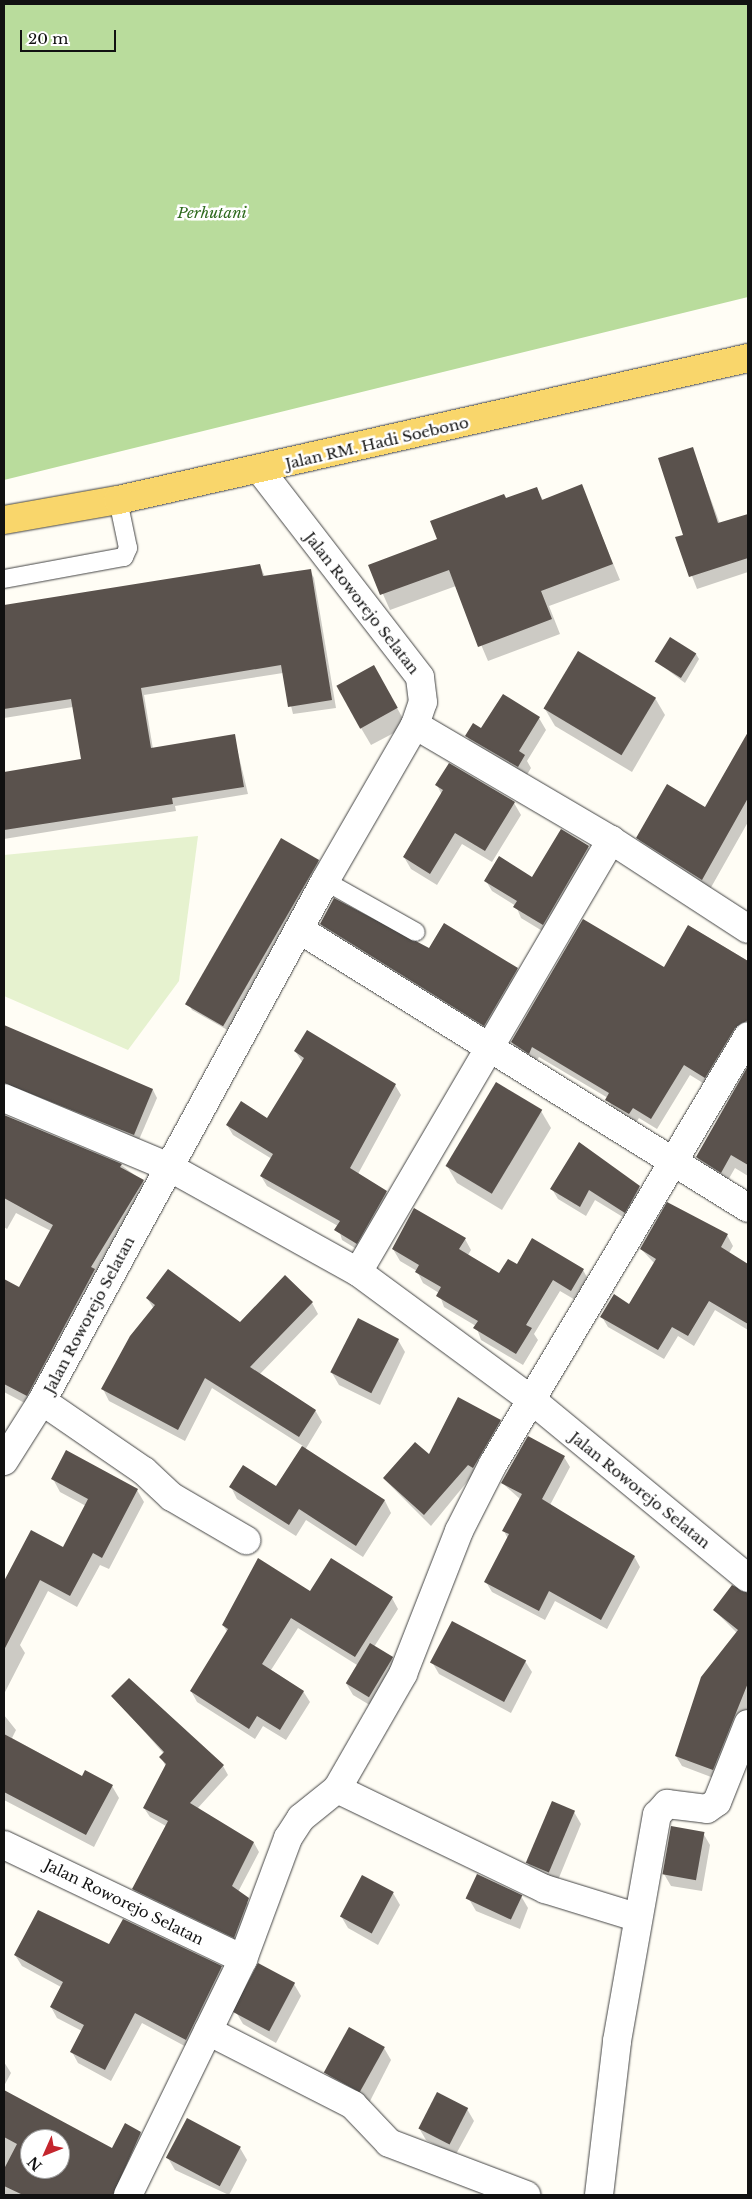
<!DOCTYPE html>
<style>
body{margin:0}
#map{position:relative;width:752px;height:2199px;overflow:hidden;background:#fffdf5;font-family:"Libre Baskerville",serif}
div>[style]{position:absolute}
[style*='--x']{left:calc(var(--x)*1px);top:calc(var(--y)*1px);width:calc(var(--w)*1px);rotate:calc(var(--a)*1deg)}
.forest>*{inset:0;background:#b9dc9c}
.pitch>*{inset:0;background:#e6f2cf}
.shadow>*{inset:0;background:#0003}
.building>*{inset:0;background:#5a524d;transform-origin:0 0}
.roads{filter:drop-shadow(0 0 1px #444) drop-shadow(0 0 1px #444)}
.lane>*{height:18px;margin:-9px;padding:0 9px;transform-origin:9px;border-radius:9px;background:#fff}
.street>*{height:28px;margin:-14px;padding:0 14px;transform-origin:14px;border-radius:14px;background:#fff}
.primary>*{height:28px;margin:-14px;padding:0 14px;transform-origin:14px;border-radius:14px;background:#f9d66b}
span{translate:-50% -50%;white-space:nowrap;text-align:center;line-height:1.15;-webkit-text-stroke:5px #fff;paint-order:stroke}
.park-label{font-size:15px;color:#2f6b1f;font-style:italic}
.street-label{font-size:15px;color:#111}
.frame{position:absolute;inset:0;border:5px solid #111;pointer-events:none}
.north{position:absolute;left:20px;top:2129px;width:50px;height:50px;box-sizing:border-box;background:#fff;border:1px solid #a0a0a0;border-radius:50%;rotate:226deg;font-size:14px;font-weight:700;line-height:20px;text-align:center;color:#111}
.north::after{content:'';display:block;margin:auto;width:18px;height:22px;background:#c4262e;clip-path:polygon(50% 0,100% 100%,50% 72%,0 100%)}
.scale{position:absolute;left:20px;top:30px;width:96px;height:22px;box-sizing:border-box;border:2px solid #111;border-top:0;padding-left:6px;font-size:15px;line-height:18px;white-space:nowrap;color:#111;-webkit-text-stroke:4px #fff;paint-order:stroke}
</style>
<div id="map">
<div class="forest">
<i style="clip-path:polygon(4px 4px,748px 4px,748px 297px,4px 480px)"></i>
</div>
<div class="pitch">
<i style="clip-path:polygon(198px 836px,179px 981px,128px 1050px,4px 996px,4px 855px)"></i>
</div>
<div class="shadow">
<i style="clip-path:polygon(692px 448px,720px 524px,745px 516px,748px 521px,748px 572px,697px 589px,677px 538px,685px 535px)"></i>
<i style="clip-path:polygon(581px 486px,620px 580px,549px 606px,560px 634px,488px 661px,456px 586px,390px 610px,370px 565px,438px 540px,506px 500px,536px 488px,543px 500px)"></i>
<i style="clip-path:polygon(260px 565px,265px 577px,310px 570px,314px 578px,336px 708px,293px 714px,283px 673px,144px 695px,153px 749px,234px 736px,248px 794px,175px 806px,176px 811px,4px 839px,4px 773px,82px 760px,73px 707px,4px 718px,4px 606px)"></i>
<i style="clip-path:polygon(696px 654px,699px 659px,685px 683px,657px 662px)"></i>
<i style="clip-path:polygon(374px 666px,407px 726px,371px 745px,361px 728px)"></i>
<i style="clip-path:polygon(655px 698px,665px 715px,632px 772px,555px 726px,545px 709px)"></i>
<i style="clip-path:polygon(539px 718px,546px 730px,527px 761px,531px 768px,525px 778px,473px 748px,467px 736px)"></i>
<i style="clip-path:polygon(743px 745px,748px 748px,748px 822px,709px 891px,644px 850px,638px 838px,705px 808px)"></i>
<i style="clip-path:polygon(437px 785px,514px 803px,521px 815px,492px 862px,462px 844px,437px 885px,411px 869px,404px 857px,442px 795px)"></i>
<i style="clip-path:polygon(588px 847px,595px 858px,549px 935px,521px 918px,516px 906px,492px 891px,486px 881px,532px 879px)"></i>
<i style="clip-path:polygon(318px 861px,322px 866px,231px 1032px,192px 1010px,189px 1005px)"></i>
<i style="clip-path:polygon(321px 924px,517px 969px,524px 980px,491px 1037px,328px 936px)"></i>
<i style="clip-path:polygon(689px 926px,748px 961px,748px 1034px,711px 1088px,690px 1075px,657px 1129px,639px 1118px,635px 1124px,613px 1110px,608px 1098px,539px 1057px,535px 1063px,518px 1053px,512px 1042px,664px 968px)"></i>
<i style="clip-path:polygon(4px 1027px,153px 1090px,157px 1098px,138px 1142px,4px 1085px)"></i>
<i style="clip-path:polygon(295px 1051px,395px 1085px,401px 1095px,358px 1174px,386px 1192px,392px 1202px,363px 1253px,342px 1240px,338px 1226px,267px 1186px,261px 1176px,272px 1159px,233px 1135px,227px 1125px,268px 1119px,303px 1063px)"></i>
<i style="clip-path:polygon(748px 1069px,748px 1176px,735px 1168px,727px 1182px,703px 1168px,697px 1157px)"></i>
<i style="clip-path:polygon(541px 1111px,551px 1128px,502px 1210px,457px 1183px,447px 1166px)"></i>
<i style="clip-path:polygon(5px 1117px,121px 1165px,143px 1181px,151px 1194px,34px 1408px,4px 1392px,4px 1280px,20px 1289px,51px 1231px,16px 1213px,7px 1229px,4px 1227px)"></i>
<i style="clip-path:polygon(580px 1143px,639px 1187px,645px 1198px,631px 1222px,595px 1200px,586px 1216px,558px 1199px,552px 1189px)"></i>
<i style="clip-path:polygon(668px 1204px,727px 1235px,733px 1246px,729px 1253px,748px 1265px,748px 1330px,715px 1310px,694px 1346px,678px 1336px,664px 1359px,608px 1327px,602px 1317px,630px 1305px,655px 1264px,641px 1249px)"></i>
<i style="clip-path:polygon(465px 1239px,471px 1250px,468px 1255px,499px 1274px,517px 1266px,583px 1270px,589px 1281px,577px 1301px,560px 1291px,534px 1334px,538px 1340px,523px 1365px,481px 1340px,476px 1326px,444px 1307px,439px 1293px,423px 1283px,417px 1271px,400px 1261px,393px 1249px)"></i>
<i style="clip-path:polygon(147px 1298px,240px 1324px,312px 1303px,318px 1314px,259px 1375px,315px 1410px,322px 1422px,305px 1450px,385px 1501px,391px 1513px,363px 1557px,306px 1520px,296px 1536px,237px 1499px,231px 1487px,276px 1488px,303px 1446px,212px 1388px,185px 1441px,109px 1401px,103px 1389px,154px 1309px)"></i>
<i style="clip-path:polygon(398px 1340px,405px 1352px,380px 1405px,339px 1385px,332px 1373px)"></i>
<i style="clip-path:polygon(500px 1421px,507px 1433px,431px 1526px,384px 1479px)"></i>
<i style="clip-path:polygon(564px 1457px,570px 1467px,550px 1505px,634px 1556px,640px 1567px,607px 1629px,555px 1601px,545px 1620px,492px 1592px,486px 1582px,508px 1539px,504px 1531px,520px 1499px,502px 1483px)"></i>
<i style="clip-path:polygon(53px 1479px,137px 1490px,144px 1502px,109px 1569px,100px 1565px,77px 1607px,48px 1591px,20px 1645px,25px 1653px,4px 1694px,4px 1582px,64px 1548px,86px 1506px,60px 1492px)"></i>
<i style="clip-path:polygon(310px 1593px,392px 1598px,398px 1609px,374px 1647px,392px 1658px,399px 1670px,378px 1710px,353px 1695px,346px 1683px,357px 1665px,298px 1628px,271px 1670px,303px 1691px,310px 1702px,286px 1740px,263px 1726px,255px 1739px,197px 1702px,191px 1691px,228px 1633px,223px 1625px)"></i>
<i style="clip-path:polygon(748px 1594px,748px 1707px,719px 1780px,682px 1766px,676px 1756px,737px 1633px,714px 1610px)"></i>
<i style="clip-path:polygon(525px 1661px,532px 1672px,511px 1713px,439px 1674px,432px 1662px)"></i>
<i style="clip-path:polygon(113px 1696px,223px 1766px,228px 1775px,197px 1809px,254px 1843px,259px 1852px,238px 1892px,253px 1909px,239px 1946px,139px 1898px,133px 1889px,166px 1826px,150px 1817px,144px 1808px,166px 1767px,161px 1757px,164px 1754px)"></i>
<i style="clip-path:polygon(4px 1715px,16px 1730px,12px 1738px,83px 1777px,112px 1786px,119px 1798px,94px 1847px,4px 1800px)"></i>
<i style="clip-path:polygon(574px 1812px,581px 1824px,556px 1885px,535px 1875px,528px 1863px)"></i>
<i style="clip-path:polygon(703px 1833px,710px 1845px,702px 1891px,671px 1886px,664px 1874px)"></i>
<i style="clip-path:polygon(393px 1893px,400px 1905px,378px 1945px,348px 1928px,341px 1916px)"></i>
<i style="clip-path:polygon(521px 1896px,528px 1908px,520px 1929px,476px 1911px,469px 1899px)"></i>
<i style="clip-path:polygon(109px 1946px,221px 1967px,228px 1978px,192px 2050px,142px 2023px,111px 2081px,78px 2063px,72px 2052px,82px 2031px,57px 2018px,51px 2007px,61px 1987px,22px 1966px,15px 1955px)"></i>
<i style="clip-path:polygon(294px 1984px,301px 1996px,276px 2043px,243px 2024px,236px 2012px)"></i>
<i style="clip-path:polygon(384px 2048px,391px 2060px,369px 2103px,334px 2085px,327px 2073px)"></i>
<i style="clip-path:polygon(4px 2062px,11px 2073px,4px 2086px)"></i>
<i style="clip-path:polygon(evenodd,4px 2092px,112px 2150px,141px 2133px,147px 2144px,122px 2195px,4px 2194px,4px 2092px,30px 2139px,60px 2139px,60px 2169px,30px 2169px,30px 2139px)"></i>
<i style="clip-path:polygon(467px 2109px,474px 2121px,455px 2156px,426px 2140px,419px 2128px)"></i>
<i style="clip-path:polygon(188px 2120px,240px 2148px,247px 2160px,229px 2195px,175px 2170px,168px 2158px)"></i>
</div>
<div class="building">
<i style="clip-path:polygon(693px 447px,718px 523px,748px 514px,748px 558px,689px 577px,675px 537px,683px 535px,658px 458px)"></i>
<i style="clip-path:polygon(582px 484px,613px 564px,541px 591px,552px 619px,478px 647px,449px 570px,380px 595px,368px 565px,437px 539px,430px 521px,504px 494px,506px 498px,537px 487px,542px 500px)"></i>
<i style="clip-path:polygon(260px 564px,263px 576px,311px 569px,332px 700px,288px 707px,281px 665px,141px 688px,151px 748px,235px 734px,244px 787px,172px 798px,173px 804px,4px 830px,4px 772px,81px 759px,71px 699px,4px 709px,4px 605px)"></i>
<i style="left:670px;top:637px;width:31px;height:29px;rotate:32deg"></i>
<i style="left:578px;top:651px;width:91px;height:67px;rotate:31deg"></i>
<i style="left:374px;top:665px;width:49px;height:43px;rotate:61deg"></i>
<i style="clip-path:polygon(503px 694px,540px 717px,519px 751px,525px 755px,518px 767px,465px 736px,473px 723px,481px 728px)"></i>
<i style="clip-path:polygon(748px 732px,748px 798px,702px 880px,636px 838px,667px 784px,705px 807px)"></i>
<i style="clip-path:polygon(449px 763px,515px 802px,485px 851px,455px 833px,430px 874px,403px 857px,443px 790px,435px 785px)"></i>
<i style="clip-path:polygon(561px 829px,589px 846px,543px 925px,513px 907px,517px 901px,484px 881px,499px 856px,532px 877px)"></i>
<i style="left:281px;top:838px;width:44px;height:192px;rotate:30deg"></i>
<i style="clip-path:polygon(334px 898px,429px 948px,444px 923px,518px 968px,484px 1026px,320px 924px)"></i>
<i style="clip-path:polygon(583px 919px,664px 967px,688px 925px,748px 961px,748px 1020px,735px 1028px,705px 1078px,684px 1065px,651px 1119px,633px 1108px,629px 1114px,605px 1100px,609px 1093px,532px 1047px,529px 1054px,511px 1042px)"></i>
<i style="clip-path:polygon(4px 1025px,153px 1089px,134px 1135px,4px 1083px)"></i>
<i style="clip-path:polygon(307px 1030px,396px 1084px,350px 1168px,387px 1191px,357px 1244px,334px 1230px,340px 1221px,260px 1176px,273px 1154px,226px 1125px,241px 1101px,267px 1118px,304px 1058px,294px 1051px)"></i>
<i style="clip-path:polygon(748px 1066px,748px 1165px,731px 1155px,721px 1173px,696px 1157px)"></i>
<i style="left:496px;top:1082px;width:54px;height:98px;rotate:31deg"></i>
<i style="clip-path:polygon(4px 1115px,122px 1164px,120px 1167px,144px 1180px,91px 1267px,95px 1269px,27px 1396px,4px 1384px,4px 1279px,19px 1287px,53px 1225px,4px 1198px)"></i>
<i style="clip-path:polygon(579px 1142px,640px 1186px,625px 1213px,589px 1190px,580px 1207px,550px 1189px)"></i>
<i style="clip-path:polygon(667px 1202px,728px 1234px,721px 1247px,748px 1264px,748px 1324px,709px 1301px,688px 1336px,672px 1327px,658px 1350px,600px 1317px,614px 1294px,629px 1304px,656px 1259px,640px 1249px)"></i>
<i style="clip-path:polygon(414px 1208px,466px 1238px,459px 1249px,499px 1273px,508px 1259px,517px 1264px,532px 1238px,584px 1269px,571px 1291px,553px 1280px,526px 1325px,532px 1328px,516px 1354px,473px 1328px,478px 1321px,436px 1296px,441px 1287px,415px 1272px,419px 1265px,392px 1249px)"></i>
<i style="clip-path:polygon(168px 1269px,240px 1322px,285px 1275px,313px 1302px,250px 1367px,316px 1410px,299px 1437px,205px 1378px,178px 1430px,101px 1389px,130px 1336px,155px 1305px,146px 1298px)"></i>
<i style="left:358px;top:1318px;width:46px;height:61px;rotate:27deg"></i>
<i style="clip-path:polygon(458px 1397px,501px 1420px,473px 1468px,468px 1465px,424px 1515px,383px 1478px,415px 1442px,429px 1454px)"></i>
<i style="clip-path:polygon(528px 1436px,565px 1456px,542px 1499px,635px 1556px,601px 1620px,549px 1591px,539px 1611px,484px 1582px,509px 1534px,502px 1531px,522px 1494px,501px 1483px)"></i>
<i style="clip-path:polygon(302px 1446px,385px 1500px,356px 1546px,299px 1509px,289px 1525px,229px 1487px,243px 1465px,276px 1486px)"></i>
<i style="clip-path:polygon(66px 1450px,138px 1489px,102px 1558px,93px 1553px,70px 1596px,40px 1580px,4px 1650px,4px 1581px,31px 1530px,63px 1547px,88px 1499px,51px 1479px)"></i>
<i style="clip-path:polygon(258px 1558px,310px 1591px,331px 1558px,393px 1597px,355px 1657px,291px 1618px,262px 1664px,304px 1691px,280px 1730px,257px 1716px,249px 1729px,190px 1691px,228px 1629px,222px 1625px)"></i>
<i style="clip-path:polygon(732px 1585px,748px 1593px,748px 1683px,713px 1770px,675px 1756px,701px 1677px,738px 1630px,713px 1610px)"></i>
<i style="left:452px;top:1621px;width:84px;height:47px;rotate:28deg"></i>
<i style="left:370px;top:1643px;width:27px;height:47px;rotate:31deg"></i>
<i style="clip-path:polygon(129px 1678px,224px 1765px,190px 1803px,254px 1842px,232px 1886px,249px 1898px,234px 1938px,132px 1889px,168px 1821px,143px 1808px,166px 1764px,159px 1757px,164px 1752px,111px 1696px)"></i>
<i style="clip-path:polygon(4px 1734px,82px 1776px,85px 1770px,113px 1785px,86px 1835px,4px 1792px)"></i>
<i style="left:552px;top:1801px;width:25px;height:67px;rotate:23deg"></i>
<i style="left:671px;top:1826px;width:34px;height:49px;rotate:10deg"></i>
<i style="left:477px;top:1874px;width:50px;height:27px;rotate:25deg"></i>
<i style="left:362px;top:1875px;width:36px;height:47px;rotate:28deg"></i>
<i style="clip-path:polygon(38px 1910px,109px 1944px,123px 1919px,222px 1966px,186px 2040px,135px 2013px,105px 2070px,70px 2052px,84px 2025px,50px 2007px,63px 1982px,14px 1955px)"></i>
<i style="left:258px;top:1963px;width:42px;height:55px;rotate:28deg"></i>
<i style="left:349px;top:2027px;width:41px;height:52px;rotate:29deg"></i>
<i style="clip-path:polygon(evenodd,4px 2090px,112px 2148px,125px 2123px,141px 2132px,113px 2195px,23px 2195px,4px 2186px,4px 2169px,17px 2144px,4px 2137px,4px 2090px,30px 2139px,60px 2139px,60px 2169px,30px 2169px,30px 2139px)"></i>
<i style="left:437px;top:2092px;width:35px;height:41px;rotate:27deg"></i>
<i style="left:187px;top:2118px;width:61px;height:45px;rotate:28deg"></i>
</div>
<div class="roads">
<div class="lane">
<i style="--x:4;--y:579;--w:122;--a:-10.4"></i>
<i style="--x:124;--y:557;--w:10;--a:-66"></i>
<i style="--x:128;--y:548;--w:49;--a:-101.8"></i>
<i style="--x:325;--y:881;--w:104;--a:29.3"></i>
</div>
<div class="street">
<i style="--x:415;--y:725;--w:227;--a:30.4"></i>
<i style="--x:611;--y:840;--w:163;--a:33"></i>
<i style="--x:300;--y:930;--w:527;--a:31.82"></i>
<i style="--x:4;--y:1098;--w:179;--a:22.7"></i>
<i style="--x:169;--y:1167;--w:216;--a:29.1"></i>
<i style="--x:358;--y:1272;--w:217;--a:36.4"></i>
<i style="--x:533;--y:1401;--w:278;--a:39.5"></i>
<i style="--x:358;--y:1272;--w:501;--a:-59.64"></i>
<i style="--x:42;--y:1401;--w:124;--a:34.5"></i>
<i style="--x:144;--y:1471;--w:38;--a:43"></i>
<i style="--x:172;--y:1497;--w:86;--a:30.2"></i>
<i style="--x:4;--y:1461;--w:71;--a:-57.7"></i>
<i style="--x:42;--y:1401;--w:592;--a:-61.44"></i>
<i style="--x:325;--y:881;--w:180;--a:-60"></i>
<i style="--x:415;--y:725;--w:24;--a:-71"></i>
<i style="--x:423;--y:702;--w:25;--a:-97"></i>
<i style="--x:420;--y:677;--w:263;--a:-127.7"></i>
<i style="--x:337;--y:1789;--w:231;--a:25.7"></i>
<i style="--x:545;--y:1889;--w:95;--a:17.1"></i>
<i style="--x:4;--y:1845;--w:265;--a:25.5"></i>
<i style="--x:208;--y:2031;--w:163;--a:27"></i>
<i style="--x:353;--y:2105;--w:52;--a:46.5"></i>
<i style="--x:389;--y:2143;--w:147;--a:20.8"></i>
<i style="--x:128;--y:2195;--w:263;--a:-64"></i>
<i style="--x:243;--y:1959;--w:129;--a:-69.6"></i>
<i style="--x:288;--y:1838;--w:24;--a:-57"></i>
<i style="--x:301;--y:1818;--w:46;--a:-38.9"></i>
<i style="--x:337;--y:1789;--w:133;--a:-60.1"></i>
<i style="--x:403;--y:1674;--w:154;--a:-68.6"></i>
<i style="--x:459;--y:1531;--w:75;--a:-63.1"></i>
<i style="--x:493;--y:1464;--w:498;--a:-59.2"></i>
<i style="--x:599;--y:2195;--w:155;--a:-83.3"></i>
<i style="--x:617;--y:2041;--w:230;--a:-80"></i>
<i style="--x:657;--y:1815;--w:15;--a:-48"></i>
<i style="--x:667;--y:1804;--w:40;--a:7.1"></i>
<i style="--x:707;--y:1809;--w:12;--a:-35"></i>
<i style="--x:717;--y:1802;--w:84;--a:-68.3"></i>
</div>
<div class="primary">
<i style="--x:4;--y:520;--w:116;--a:-10"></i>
<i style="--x:118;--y:500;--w:646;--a:-12.7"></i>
</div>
</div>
<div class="park-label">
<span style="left:212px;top:213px">Perhutani</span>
</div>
<div class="street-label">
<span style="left:377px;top:443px;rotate:-13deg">Jalan RM. Hadi Soebono</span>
<span style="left:362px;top:603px;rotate:52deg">Jalan Roworejo Selatan</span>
<span style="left:89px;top:1315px;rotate:-62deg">Jalan Roworejo Selatan</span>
<span style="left:640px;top:1490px;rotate:39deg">Jalan Roworejo Selatan</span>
<span style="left:124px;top:1902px;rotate:26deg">Jalan Roworejo Selatan</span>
</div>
<div class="frame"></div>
<div class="north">N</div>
<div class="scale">20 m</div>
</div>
